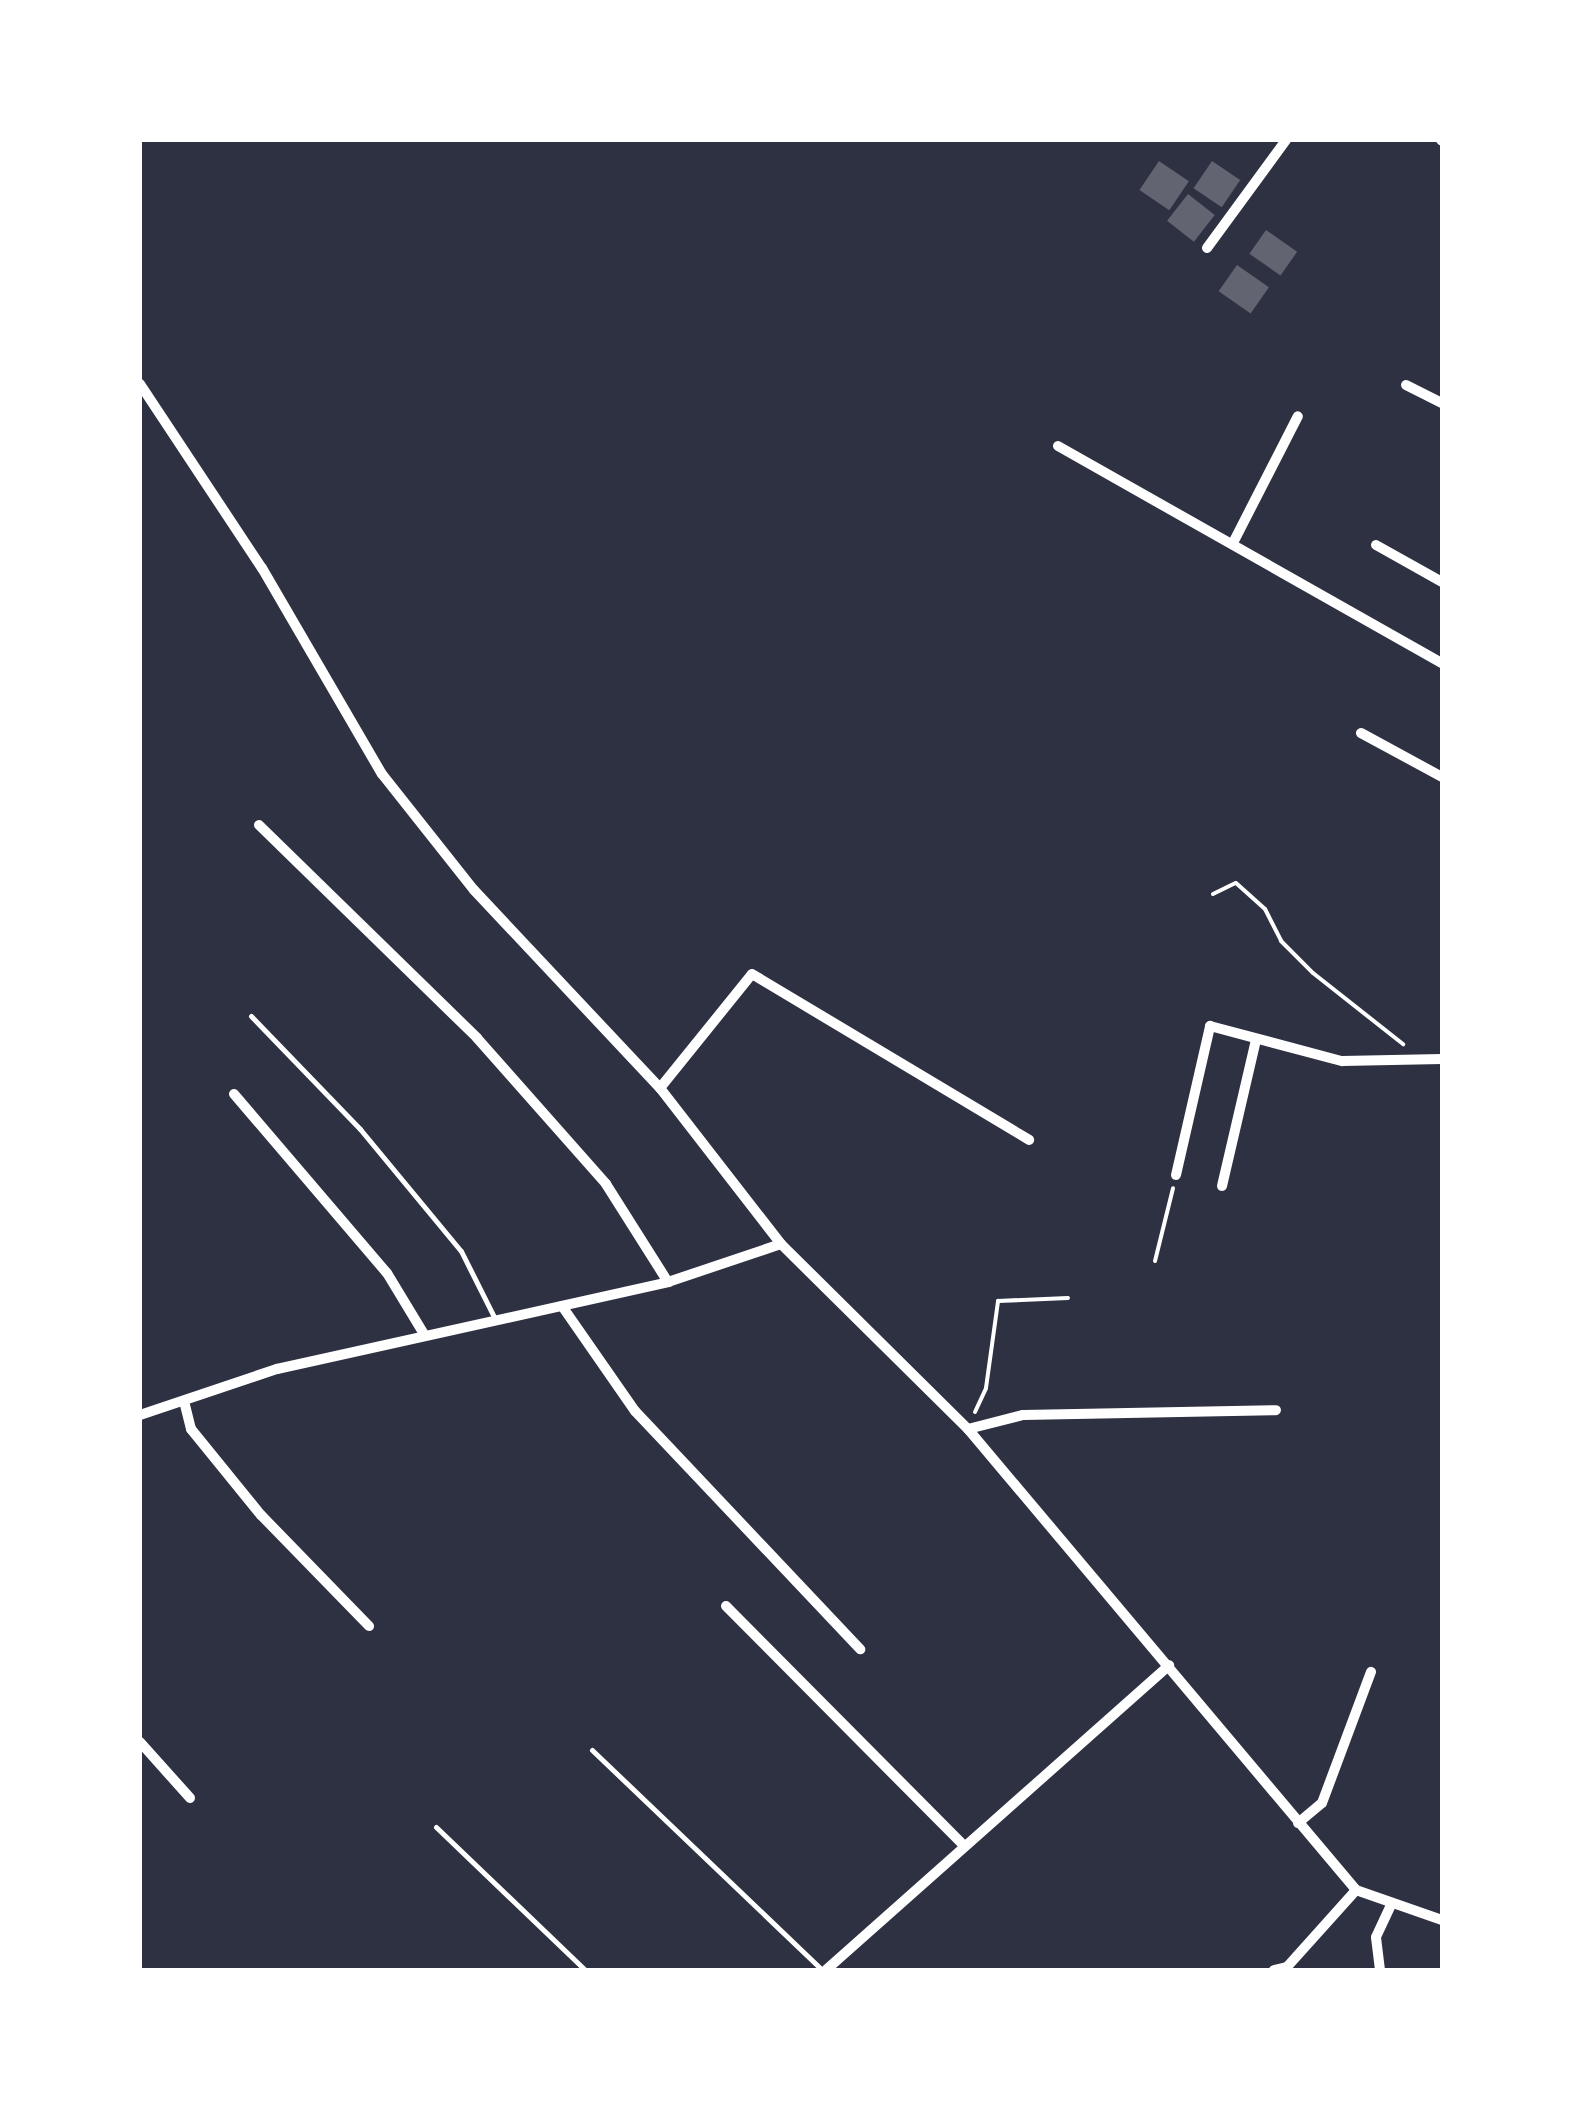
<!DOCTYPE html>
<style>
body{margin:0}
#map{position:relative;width:1582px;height:2110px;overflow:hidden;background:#2d3142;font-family:"Open Sans",sans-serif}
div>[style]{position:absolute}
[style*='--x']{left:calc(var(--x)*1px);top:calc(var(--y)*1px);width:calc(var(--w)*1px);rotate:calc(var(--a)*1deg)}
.building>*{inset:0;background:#626471;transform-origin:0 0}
.path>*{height:4px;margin:-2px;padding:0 2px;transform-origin:2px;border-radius:2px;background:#fff}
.service>*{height:5px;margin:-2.5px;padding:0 2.5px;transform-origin:2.5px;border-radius:2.5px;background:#fff}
.minor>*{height:10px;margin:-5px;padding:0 5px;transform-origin:5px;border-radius:5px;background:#fff}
span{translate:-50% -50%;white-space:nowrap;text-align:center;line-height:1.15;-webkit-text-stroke:8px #fff;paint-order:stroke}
.frame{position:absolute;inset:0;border:142px solid #fff;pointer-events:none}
</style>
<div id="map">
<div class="building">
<i style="left:1159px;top:161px;width:36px;height:35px;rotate:34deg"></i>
<i style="left:1212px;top:161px;width:34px;height:33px;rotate:34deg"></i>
<i style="left:1188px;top:194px;width:34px;height:34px;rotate:38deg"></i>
<i style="left:1266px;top:230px;width:38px;height:29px;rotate:35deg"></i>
<i style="left:1237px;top:265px;width:39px;height:32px;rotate:35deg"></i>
</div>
<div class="path">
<i style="--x:1213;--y:894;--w:25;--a:-26"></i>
<i style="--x:1236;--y:883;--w:39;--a:42"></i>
<i style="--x:1265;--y:909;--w:36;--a:63"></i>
<i style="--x:1281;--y:941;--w:45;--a:45"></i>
<i style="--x:1313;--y:973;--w:115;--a:38.3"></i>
<i style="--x:1155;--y:1261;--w:75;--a:-76.1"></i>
<i style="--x:975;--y:1412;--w:26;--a:-65"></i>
<i style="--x:986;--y:1388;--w:88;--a:-82.1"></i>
<i style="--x:998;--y:1301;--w:70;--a:-2.5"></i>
</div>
<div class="service">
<i style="--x:251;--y:1016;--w:157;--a:46"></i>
<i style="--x:360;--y:1129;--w:158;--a:50.4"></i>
<i style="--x:461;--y:1251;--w:76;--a:63.4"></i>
<i style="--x:592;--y:1750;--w:318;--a:43.7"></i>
<i style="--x:436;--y:1827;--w:207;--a:43.8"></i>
</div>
<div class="minor">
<i style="--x:1441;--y:140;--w:1;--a:45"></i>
<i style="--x:1207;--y:248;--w:134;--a:-53.8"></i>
<i style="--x:140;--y:384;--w:221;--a:56.5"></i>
<i style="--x:262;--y:568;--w:238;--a:59.8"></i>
<i style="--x:382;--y:774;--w:148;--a:51.6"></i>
<i style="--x:474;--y:890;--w:272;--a:46.8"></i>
<i style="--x:660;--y:1088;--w:197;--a:52.2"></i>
<i style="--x:1406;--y:385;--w:40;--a:26.6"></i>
<i style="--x:1058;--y:446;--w:441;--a:29.5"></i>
<i style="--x:1234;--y:541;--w:140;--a:-62.9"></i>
<i style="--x:1376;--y:545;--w:76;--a:29.3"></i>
<i style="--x:1361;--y:733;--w:92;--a:28.5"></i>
<i style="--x:259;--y:825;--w:305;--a:44.3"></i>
<i style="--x:477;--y:1038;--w:195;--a:48.5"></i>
<i style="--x:606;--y:1184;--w:116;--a:57.7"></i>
<i style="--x:660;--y:1088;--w:146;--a:-51.1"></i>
<i style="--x:752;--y:974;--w:323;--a:30.9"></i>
<i style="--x:234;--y:1094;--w:235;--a:49.5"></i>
<i style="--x:387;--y:1273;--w:71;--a:58.8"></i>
<i style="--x:1176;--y:1175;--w:153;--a:-77.1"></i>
<i style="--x:1210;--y:1026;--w:137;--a:14.9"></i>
<i style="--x:1342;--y:1061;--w:100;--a:-1.1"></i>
<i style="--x:1222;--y:1186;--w:150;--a:-76.9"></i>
<i style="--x:562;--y:1306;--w:128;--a:55.2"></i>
<i style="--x:635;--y:1411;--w:328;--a:46.6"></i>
<i style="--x:184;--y:1401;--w:29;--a:76"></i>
<i style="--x:191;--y:1429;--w:111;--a:50.9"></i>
<i style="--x:261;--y:1515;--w:155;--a:45.8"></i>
<i style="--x:140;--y:1415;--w:145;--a:-18.6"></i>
<i style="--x:277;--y:1369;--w:401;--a:-12.5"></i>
<i style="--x:668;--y:1282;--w:119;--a:-18.6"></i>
<i style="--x:781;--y:1244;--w:263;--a:44.7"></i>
<i style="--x:968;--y:1429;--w:603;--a:49.91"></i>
<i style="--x:1356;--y:1890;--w:91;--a:19.2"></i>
<i style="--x:968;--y:1429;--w:57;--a:-14.3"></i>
<i style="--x:1023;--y:1415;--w:253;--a:-1.1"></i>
<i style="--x:726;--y:1606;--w:339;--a:45.2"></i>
<i style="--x:140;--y:1742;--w:75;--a:48.2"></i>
<i style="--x:1298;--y:1823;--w:31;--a:-40"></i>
<i style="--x:1322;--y:1803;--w:140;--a:-69.5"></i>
<i style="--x:826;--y:1970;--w:459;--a:-41.6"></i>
<i style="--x:1274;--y:1970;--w:13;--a:-13"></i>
<i style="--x:1287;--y:1967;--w:103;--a:-48.1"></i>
<i style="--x:1380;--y:1970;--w:33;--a:-97"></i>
<i style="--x:1376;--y:1937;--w:35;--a:-65"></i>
</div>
<div class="frame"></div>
</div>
